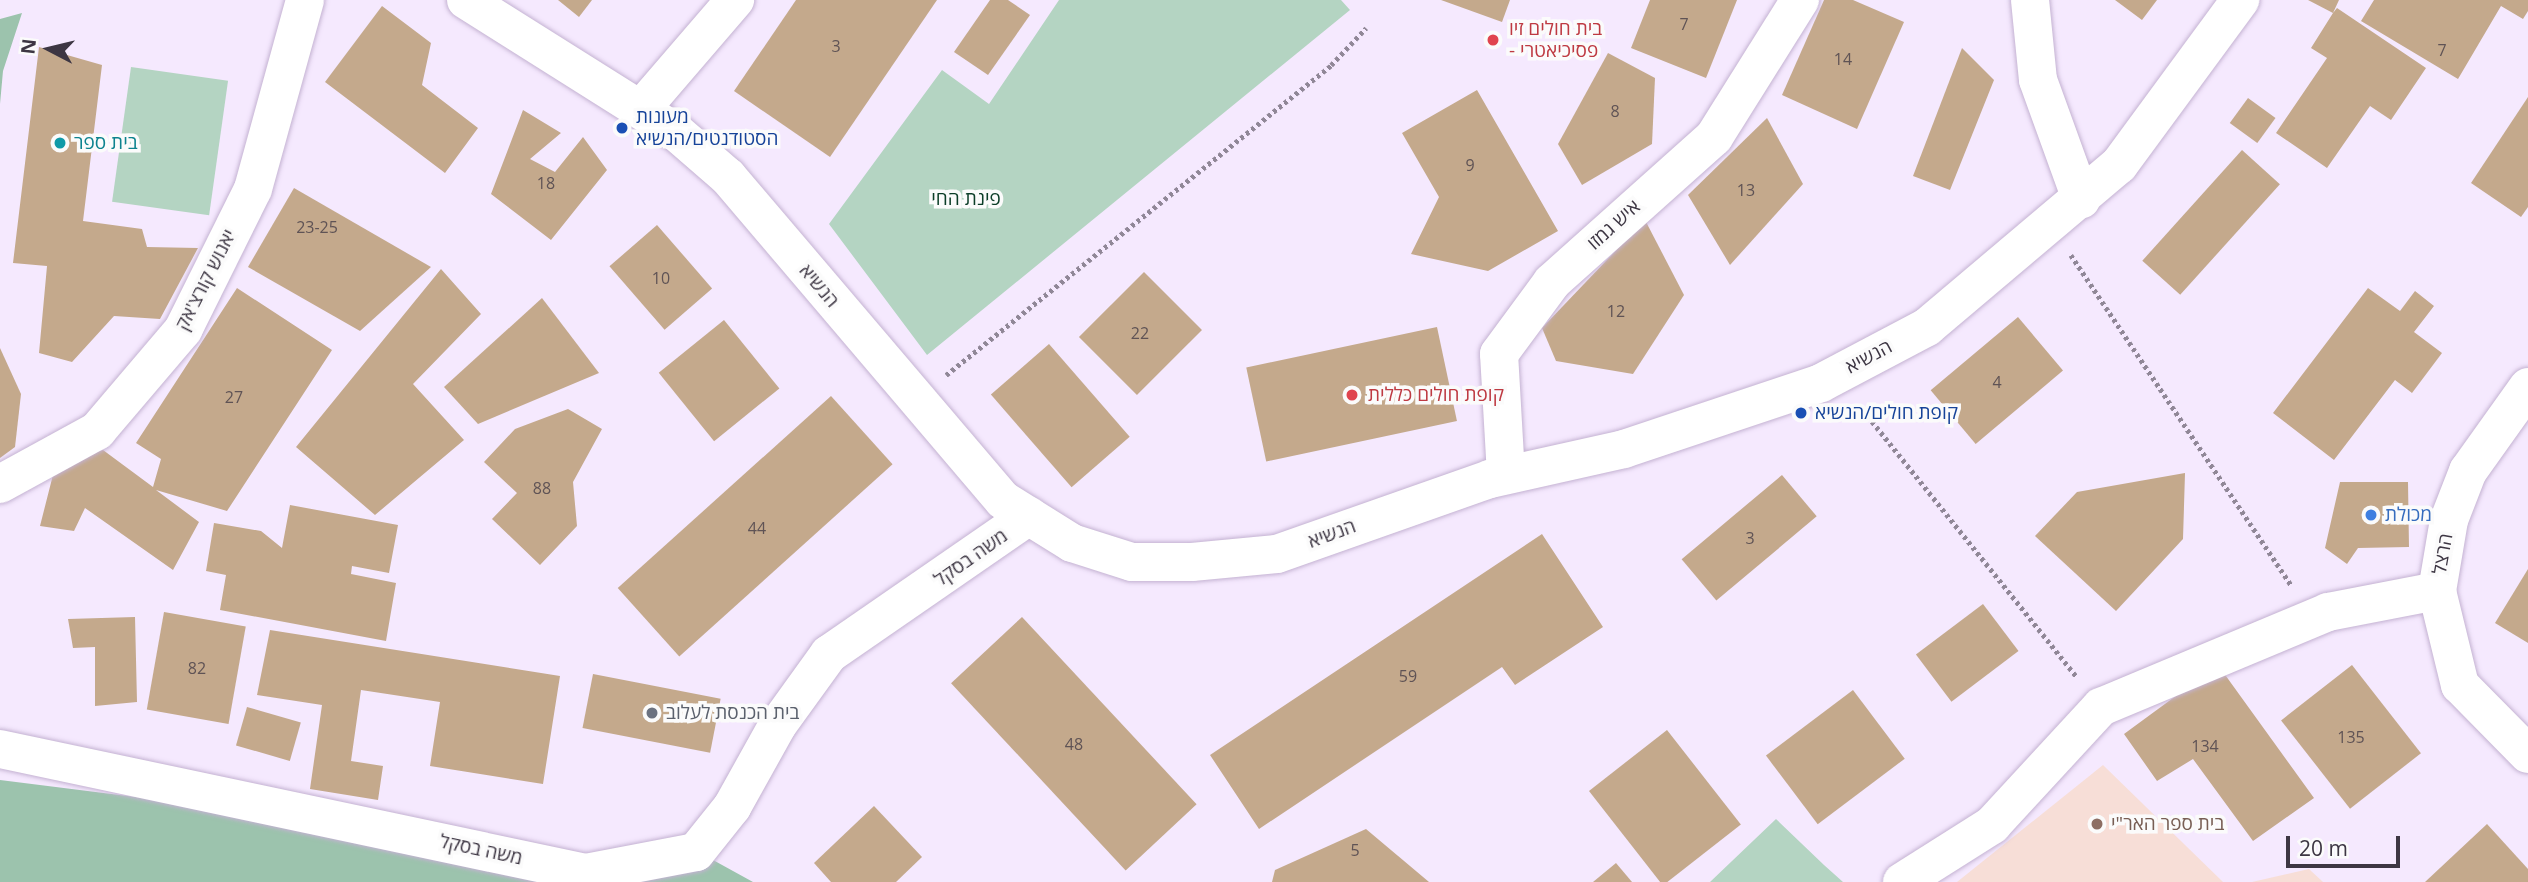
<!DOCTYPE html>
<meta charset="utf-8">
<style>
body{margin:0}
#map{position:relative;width:2528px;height:882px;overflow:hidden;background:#f5e9fe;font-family:"Open Sans","Noto Sans Hebrew",sans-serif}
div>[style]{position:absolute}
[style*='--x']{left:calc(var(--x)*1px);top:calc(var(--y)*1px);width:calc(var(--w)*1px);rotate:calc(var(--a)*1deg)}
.education>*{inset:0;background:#f7ded7}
.green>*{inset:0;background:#b4d4c2;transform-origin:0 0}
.forest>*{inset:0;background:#9cc3ad}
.building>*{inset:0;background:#c4a98c;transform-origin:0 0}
.path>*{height:4.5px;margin-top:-2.25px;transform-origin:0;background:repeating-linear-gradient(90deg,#908797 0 3.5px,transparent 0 7px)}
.roads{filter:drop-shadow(0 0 2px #c4b2d2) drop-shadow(0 0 2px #c4b2d2)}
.street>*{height:38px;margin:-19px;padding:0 19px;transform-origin:19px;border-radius:19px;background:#fff}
.secondary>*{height:38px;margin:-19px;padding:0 19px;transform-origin:19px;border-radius:19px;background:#fff}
.dots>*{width:19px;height:19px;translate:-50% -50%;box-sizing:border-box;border:4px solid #fbfbfb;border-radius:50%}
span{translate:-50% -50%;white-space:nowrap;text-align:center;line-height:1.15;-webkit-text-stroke:7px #fbfbfb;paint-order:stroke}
.number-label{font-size:16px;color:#5f5355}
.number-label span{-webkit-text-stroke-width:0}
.health-label{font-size:19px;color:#be3a42}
.left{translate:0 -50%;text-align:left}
.transit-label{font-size:19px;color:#164399}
.culture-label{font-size:19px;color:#0d838f}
.park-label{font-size:19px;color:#0c3e28}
.street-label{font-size:19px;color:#3d3643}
.shop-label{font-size:19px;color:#366cbe}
.worship-label{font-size:19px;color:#5b616d}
.education-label{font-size:19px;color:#785e54}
.north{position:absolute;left:14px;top:14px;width:70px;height:70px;-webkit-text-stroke:5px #fbfbfb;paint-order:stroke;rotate:277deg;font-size:19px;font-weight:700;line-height:28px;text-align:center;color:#3d3643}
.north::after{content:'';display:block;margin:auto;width:24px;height:32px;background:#3d3643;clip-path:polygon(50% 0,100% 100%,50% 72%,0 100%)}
.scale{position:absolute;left:2286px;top:836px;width:114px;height:32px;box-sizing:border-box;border:4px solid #3d3643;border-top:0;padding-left:9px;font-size:21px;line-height:24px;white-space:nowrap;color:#3d3643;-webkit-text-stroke:5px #fbfbfb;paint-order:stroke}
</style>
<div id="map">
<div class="education">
<i style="clip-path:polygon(2103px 765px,2223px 882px,1957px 882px)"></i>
<i style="clip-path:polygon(2309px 869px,2323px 882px,2252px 882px)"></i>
</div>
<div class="green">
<i style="clip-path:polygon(1059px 0,1341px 0,1350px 10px,927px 355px,829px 224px,942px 70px,989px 104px)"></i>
<i style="left:131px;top:67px;width:98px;height:136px;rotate:8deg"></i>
<i style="clip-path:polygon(1776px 819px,1824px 865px,1843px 882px,1710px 882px)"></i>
</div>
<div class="forest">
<i style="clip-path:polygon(22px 13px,3px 71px,0 104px,0 19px)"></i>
<i style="clip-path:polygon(0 780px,239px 810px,567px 871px,713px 860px,753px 882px,0 882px)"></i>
</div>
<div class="building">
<i style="clip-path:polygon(558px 0,592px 0,579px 17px)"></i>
<i style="clip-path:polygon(796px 0,937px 0,830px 157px,734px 91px)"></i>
<i style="clip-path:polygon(990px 0,1008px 0,1030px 15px,988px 75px,954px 52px)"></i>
<i style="clip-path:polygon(1441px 0,1510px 0,1502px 22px)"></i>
<i style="clip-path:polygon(1650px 0,1737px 0,1706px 78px,1631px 48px)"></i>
<i style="clip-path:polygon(1824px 0,1853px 0,1904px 22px,1857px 129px,1782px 95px)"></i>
<i style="clip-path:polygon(2115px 0,2157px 0,2142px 20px)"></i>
<i style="clip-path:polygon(2308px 0,2339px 0,2333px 13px,2337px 8px,2426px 68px,2391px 120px,2370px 106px,2327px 168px,2276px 133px,2327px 58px,2311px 48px,2333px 13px)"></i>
<i style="clip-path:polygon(2374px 0,2528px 0,2528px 11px,2523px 19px,2501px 6px,2458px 79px,2361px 21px)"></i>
<i style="clip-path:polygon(382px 6px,431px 43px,422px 85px,478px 128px,445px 173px,325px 82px)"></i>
<i style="clip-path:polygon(39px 47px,102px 65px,83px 221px,142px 229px,147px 247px,198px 248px,160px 319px,114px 316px,72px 362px,39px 353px,47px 266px,13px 263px)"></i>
<i style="clip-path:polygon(1962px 48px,1994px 80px,1950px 190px,1913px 176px)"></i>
<i style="clip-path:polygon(1608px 53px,1655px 78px,1652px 144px,1582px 185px,1558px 144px)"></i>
<i style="clip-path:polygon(1477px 90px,1558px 231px,1488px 271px,1411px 254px,1439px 197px,1402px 133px)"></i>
<i style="clip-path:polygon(2528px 97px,2528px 207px,2521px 217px,2471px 183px)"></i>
<i style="left:2248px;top:98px;width:34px;height:31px;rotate:36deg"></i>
<i style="clip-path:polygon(523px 110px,561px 133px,530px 159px,555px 172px,583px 137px,607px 170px,551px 240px,491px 194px)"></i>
<i style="clip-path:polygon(1767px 118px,1803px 184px,1730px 265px,1688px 195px)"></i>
<i style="left:2242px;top:150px;width:51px;height:149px;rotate:42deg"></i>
<i style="clip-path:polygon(294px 188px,431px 267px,360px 331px,248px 267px)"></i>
<i style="clip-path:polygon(1645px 220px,1684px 295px,1633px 374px,1556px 361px,1542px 328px)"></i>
<i style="left:657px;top:225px;width:84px;height:63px;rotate:49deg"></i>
<i style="clip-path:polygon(441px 269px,481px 314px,413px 384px,464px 440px,375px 515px,296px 447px)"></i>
<i style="left:1144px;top:272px;width:82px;height:92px;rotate:45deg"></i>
<i style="clip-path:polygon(237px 288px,332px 350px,227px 511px,156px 490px,199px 522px,173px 570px,85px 508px,74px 531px,40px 526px,56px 463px,103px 450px,153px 487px,161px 459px,136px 443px)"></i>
<i style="clip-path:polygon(2368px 288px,2400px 311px,2415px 291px,2434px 306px,2414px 332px,2442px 353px,2412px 393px,2395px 380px,2334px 460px,2273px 413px)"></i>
<i style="clip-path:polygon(542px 298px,599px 373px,478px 424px,444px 387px)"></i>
<i style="left:2018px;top:317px;width:70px;height:114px;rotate:50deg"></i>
<i style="left:724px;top:320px;width:88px;height:84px;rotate:51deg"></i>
<i style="left:1437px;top:327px;width:96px;height:195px;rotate:78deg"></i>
<i style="left:1049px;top:344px;width:123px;height:77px;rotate:49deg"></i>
<i style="clip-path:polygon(0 348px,21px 394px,15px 447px,0 458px)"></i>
<i style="left:831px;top:396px;width:92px;height:287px;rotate:48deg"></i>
<i style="clip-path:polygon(568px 409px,602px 429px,573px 482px,577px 526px,540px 565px,492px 519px,517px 493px,484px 462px,515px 429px)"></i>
<i style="clip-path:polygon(2185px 473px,2183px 539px,2116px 611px,2035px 536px,2077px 492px)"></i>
<i style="left:1782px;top:475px;width:54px;height:131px;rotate:50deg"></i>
<i style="clip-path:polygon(2340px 482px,2408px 482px,2409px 547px,2358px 548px,2347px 564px,2325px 548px)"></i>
<i style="clip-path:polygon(290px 505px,398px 525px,389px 573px,352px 566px,351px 574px,396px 583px,386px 641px,220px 610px,226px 575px,206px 571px,214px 523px,261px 531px,282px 548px)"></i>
<i style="clip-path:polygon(1542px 534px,1603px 627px,1515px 685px,1502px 667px,1259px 829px,1210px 755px)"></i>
<i style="clip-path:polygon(2528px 569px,2528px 643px,2495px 623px)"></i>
<i style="left:1983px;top:604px;width:59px;height:84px;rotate:53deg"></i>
<i style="left:164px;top:612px;width:83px;height:99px;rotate:10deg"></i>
<i style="clip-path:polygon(135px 617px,137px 702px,95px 706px,95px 647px,73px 648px,68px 619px)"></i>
<i style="left:1022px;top:617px;width:256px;height:97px;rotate:47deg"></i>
<i style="clip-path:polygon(270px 630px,560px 676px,543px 784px,430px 766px,440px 702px,361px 690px,351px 761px,383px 766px,378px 800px,310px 789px,322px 705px,257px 695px)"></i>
<i style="clip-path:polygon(2218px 665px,2314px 798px,2253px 841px,2193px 759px,2157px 781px,2124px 734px)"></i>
<i style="left:2352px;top:665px;width:112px;height:90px;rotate:52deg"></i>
<i style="left:593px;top:674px;width:130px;height:55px;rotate:11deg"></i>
<i style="left:1853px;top:690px;width:86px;height:109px;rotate:53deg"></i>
<i style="left:247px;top:707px;width:56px;height:40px;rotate:16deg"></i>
<i style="left:1667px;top:730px;width:120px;height:99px;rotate:52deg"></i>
<i style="clip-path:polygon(874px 806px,922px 857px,896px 882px,831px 882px,814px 863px)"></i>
<i style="clip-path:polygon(2487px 824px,2528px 869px,2528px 882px,2425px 882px)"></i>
<i style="clip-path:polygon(1366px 829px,1429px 882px,1272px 882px,1275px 870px)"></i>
<i style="clip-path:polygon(1616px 863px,1632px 882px,1593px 882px)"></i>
</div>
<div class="path">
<i style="--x:2071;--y:255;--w:398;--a:56.3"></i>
<i style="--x:946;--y:375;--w:494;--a:-38.8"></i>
<i style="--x:1331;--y:65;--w:51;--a:-46.6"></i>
<i style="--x:1859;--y:405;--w:349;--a:51.3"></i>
</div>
<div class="roads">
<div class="street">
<i style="--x:2030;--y:0;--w:80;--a:84.3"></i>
<i style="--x:2038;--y:80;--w:127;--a:70.1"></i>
<i style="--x:642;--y:108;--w:143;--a:-49.3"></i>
<i style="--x:2528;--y:387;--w:103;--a:125.5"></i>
<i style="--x:2468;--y:471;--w:53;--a:111.2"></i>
<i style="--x:2449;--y:520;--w:72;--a:99.6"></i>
<i style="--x:2437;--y:591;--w:97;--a:76.3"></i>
<i style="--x:2460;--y:685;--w:97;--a:45.4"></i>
<i style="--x:1506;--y:475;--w:121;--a:-93.3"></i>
<i style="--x:1499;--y:354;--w:89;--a:-53.6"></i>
<i style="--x:1552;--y:282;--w:217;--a:-41.8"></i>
<i style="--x:1714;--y:137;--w:162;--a:-57.9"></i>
<i style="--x:0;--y:484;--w:111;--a:-28.7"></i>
<i style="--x:97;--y:431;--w:133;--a:-49.6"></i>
<i style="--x:183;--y:330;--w:157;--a:-63.6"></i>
<i style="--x:253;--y:189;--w:196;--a:-74.6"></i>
<i style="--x:0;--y:749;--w:599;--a:11.95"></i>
<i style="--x:586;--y:873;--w:112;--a:-10.8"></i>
<i style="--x:696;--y:852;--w:58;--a:-51.3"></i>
<i style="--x:732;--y:807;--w:93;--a:-60.9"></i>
<i style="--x:777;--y:726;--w:89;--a:-54.2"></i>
<i style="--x:829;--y:654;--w:243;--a:-34.6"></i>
<i style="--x:1902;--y:882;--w:107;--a:-32.3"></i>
<i style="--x:1992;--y:825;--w:161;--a:-47.3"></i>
<i style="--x:2101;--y:707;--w:246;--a:-22.7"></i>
<i style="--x:2328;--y:612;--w:111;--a:-10.9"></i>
</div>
<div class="secondary">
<i style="--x:466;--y:0;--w:248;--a:32.2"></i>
<i style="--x:676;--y:132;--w:69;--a:40.9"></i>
<i style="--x:728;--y:177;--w:424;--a:49.6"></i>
<i style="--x:1003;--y:500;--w:81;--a:31.9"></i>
<i style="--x:1072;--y:543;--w:63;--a:17.6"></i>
<i style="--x:1132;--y:562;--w:60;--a:0"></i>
<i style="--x:1192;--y:562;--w:85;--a:-5.4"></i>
<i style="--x:1277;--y:554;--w:226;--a:-19.4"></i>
<i style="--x:1490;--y:479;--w:137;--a:-12.6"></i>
<i style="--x:1624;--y:449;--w:208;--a:-18.5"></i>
<i style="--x:1821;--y:383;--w:120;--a:-27.8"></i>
<i style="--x:1927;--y:327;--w:251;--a:-40.2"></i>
<i style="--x:2119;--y:165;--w:205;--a:-53.7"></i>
</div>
</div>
<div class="dots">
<i style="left:1493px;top:40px;background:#e0444e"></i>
<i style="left:622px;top:128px;background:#1a4fb4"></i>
<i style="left:60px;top:143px;background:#0f9aa8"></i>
<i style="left:1352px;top:395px;background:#e0444e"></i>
<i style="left:1801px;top:413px;background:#1a4fb4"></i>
<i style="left:2371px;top:515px;background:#3f7fe0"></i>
<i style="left:652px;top:713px;background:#6b7280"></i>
<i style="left:2097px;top:824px;background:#8d6e63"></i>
</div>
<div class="number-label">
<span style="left:1684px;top:24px">7</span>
<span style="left:836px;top:46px">3</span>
<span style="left:2442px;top:50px">7</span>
<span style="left:1843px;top:59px">14</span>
<span style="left:1615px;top:111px">8</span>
<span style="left:1470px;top:165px">9</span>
<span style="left:546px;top:183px">18</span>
<span style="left:1746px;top:190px">13</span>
<span style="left:317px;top:227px">23-25</span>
<span style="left:661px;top:278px">10</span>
<span style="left:1616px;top:311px">12</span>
<span style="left:1140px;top:333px">22</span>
<span style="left:1997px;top:382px">4</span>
<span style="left:234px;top:397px">27</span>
<span style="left:542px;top:488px">88</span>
<span style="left:757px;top:528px">44</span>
<span style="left:1750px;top:538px">3</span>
<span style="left:197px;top:668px">82</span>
<span style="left:1408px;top:676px">59</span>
<span style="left:2351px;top:737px">135</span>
<span style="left:1074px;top:744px">48</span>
<span style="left:2205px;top:746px">134</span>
<span style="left:1355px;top:850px">5</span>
</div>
<div class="health-label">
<span class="left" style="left:1509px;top:40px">בית חולים זיו<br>- פסיכיאטרי</span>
<span class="left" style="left:1368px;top:395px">קופת חולים כללית</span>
</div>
<div class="transit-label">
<span class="left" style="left:636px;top:128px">מעונות<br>הסטודנטים/הנשיא</span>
<span class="left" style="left:1815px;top:413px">קופת חולים/הנשיא</span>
</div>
<div class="culture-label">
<span class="left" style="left:74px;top:143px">בית ספר</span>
</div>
<div class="park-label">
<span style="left:966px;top:199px">פינת החי</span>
</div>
<div class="street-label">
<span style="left:1614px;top:225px;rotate:-42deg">איש גמזו</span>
<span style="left:206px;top:280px;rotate:-63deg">יאנוש קורצ'אק</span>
<span style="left:819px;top:286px;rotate:50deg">הנשיא</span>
<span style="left:1869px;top:357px;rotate:-28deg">הנשיא</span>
<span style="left:1332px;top:534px;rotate:-20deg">הנשיא</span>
<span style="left:2443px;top:554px;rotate:-80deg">הרצל</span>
<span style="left:971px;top:558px;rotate:-35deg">משה בסקל</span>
<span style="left:481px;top:850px;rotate:12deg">משה בסקל</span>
</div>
<div class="shop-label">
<span class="left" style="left:2385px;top:515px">מכולת</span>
</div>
<div class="worship-label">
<span class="left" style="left:666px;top:713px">בית הכנסת לעלוב</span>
</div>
<div class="education-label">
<span class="left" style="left:2111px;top:824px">בית ספר האר"י</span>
</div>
<div class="north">N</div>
<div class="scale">20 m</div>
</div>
